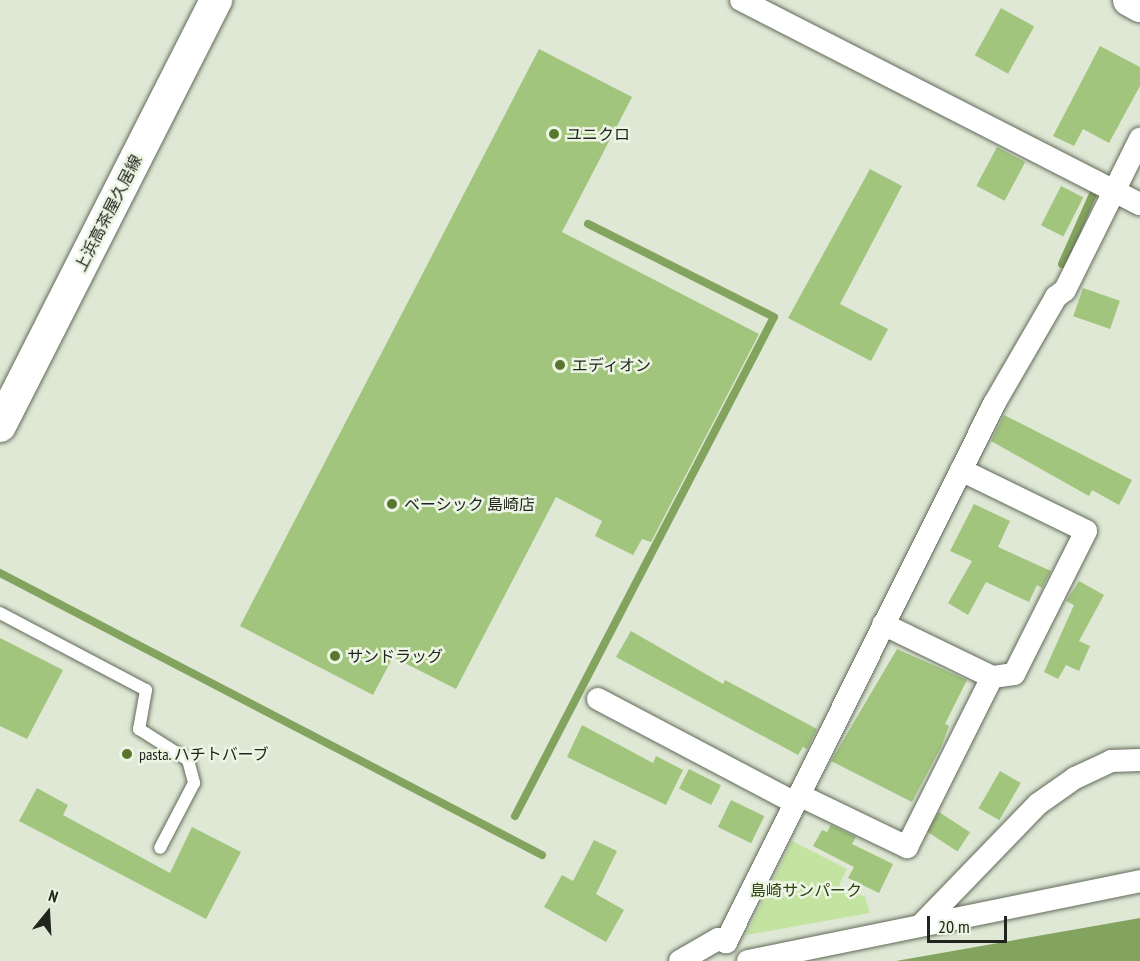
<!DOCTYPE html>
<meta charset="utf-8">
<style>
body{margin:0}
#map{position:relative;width:1140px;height:961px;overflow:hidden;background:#dee8d5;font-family:"PT Sans Narrow","Noto Sans JP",sans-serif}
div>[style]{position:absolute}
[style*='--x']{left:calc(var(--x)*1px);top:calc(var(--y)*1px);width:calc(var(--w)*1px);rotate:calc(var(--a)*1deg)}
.green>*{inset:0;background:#c3e4a1}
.water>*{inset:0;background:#83a45f}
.stream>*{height:8px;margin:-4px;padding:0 4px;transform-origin:4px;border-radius:4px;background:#83a45f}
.building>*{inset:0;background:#a2c57e;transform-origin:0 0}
.roads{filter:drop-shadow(0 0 2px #626a5a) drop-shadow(0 0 2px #626a5a)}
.lane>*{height:12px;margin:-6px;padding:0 6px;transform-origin:6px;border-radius:6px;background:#fff}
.street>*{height:22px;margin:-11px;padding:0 11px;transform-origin:11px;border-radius:11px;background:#fff}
.secondary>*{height:32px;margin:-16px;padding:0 16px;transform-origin:16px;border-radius:16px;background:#fff}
.dots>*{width:16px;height:16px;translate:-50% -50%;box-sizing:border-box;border:3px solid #ecf5e3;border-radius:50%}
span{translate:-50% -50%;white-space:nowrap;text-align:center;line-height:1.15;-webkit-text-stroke:5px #ecf5e3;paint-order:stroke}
.poi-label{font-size:16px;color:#21251e}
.left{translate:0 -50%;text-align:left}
.street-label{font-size:16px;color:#21251e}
.park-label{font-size:16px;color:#2e4411}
.north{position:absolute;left:18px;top:883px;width:60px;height:60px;-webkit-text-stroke:4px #ecf5e3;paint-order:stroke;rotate:18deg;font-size:16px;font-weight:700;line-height:24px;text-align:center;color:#21251e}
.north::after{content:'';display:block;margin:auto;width:21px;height:27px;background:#21251e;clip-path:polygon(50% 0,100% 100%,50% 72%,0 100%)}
.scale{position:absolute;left:927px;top:916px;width:80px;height:27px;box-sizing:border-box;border:3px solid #21251e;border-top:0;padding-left:8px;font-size:18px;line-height:21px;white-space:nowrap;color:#21251e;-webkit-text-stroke:4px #ecf5e3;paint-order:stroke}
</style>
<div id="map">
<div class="green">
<i style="clip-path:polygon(792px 841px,847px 869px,839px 885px,865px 897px,870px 913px,746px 935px)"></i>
</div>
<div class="water">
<i style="clip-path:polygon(1140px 918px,1140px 961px,896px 961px,913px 958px)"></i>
</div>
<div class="stream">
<i style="--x:1062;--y:264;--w:89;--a:-66"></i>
<i style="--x:0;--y:573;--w:611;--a:27.49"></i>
<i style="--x:515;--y:816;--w:562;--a:-62.57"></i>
<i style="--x:774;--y:317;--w:208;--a:-153.4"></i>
</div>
<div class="building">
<i style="left:1001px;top:8px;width:38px;height:54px;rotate:29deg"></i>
<i style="clip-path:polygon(1100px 46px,1140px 67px,1140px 86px,1109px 143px,1083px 129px,1074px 146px,1053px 136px)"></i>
<i style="clip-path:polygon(539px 49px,632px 97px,562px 232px,759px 334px,651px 542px,642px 539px,633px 555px,595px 536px,602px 521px,556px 497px,456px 689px,393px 657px,373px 695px,240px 626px)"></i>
<i style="left:997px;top:147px;width:32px;height:44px;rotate:28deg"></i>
<i style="clip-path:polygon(870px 169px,902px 186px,840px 304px,888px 329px,871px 361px,788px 318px)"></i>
<i style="left:1061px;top:186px;width:25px;height:44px;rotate:27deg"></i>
<i style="left:1083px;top:288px;width:39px;height:30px;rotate:19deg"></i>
<i style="clip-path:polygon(1004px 415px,1132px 480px,1119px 505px,1092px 490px,1089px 496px,991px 441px)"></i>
<i style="clip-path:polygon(974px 504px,1010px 521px,998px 547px,1051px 571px,1042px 588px,1037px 585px,1029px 602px,986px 582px,968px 615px,948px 603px,972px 561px,950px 551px)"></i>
<i style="clip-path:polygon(1079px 581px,1104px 595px,1079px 641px,1090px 646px,1079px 671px,1066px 665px,1058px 679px,1044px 672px,1074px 605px,1066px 601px)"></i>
<i style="clip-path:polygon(631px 631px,723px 684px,725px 680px,817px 729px,807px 749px,803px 747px,798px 755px,616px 657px)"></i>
<i style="clip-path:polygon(0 638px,63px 670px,27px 739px,0 726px)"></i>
<i style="clip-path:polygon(897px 649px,967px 680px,945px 724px,949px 726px,941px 747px,912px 802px,831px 761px)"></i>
<i style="clip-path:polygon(582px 725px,653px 763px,656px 756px,683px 770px,666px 805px,567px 757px)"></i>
<i style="left:689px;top:769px;width:36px;height:22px;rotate:27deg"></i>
<i style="left:1000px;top:771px;width:24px;height:43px;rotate:30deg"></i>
<i style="clip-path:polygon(37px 788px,68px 805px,63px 815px,170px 873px,192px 827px,241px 852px,206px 919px,19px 821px)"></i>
<i style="left:731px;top:800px;width:37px;height:30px;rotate:26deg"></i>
<i style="left:939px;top:812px;width:37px;height:23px;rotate:33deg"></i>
<i style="clip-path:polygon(831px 825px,856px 837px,852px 844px,893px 864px,879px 893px,848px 878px,854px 867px,813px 846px,822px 830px,827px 832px)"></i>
<i style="clip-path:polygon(594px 840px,617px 851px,596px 894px,624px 910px,606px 942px,544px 907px,562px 875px,573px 881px)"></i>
</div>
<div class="roads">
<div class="lane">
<i style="--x:0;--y:613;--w:165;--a:27.8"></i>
<i style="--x:146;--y:690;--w:40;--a:100"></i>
<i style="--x:139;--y:729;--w:58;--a:32.3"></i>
<i style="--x:188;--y:760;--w:24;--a:75"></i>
<i style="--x:194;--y:783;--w:73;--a:117.6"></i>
</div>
<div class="street">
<i style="--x:741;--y:0;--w:448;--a:27.1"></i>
<i style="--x:961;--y:470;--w:139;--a:26"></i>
<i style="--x:1086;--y:531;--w:160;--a:116.7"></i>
<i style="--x:1014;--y:674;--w:22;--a:172"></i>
<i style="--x:598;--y:699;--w:223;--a:27.8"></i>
<i style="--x:799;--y:795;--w:120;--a:25.7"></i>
<i style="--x:907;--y:847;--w:190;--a:-63.4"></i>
<i style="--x:992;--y:677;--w:121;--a:-154.1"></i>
<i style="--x:923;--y:923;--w:165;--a:-46"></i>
<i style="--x:1038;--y:804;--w:45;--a:-35.1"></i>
<i style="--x:1075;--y:778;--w:40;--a:-25"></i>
<i style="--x:1111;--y:761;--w:29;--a:-2"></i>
<i style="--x:680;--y:961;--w:44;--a:-30.1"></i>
<i style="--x:718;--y:939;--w:9;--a:21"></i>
<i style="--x:726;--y:942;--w:601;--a:-63.52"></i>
<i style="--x:994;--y:404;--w:124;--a:-59.9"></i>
<i style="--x:1056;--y:297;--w:11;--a:-38"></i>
<i style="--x:1065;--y:290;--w:169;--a:-63.6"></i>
<i style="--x:748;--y:961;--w:400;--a:-11.5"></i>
</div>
<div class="secondary">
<i style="--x:1129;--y:0;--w:13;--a:29"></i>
<i style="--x:0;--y:426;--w:478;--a:-63.1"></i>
</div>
</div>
<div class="dots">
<i style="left:554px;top:134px;background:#57772e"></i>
<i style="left:560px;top:365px;background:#57772e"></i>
<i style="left:392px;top:504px;background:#57772e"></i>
<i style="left:335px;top:656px;background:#57772e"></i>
<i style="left:127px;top:754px;background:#57772e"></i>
</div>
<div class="poi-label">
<span class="left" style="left:566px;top:134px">ユニクロ</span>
<span class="left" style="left:572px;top:365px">エディオン</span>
<span class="left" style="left:404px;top:504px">ベーシック 島崎店</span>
<span class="left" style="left:347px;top:656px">サンドラッグ</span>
<span class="left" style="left:139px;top:754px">pasta. ハチトバーブ</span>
</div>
<div class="street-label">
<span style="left:108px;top:213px;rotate:-63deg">上浜高茶屋久居線</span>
</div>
<div class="park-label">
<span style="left:806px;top:890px">島崎サンパーク</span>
</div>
<div class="north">N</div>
<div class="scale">20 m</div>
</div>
